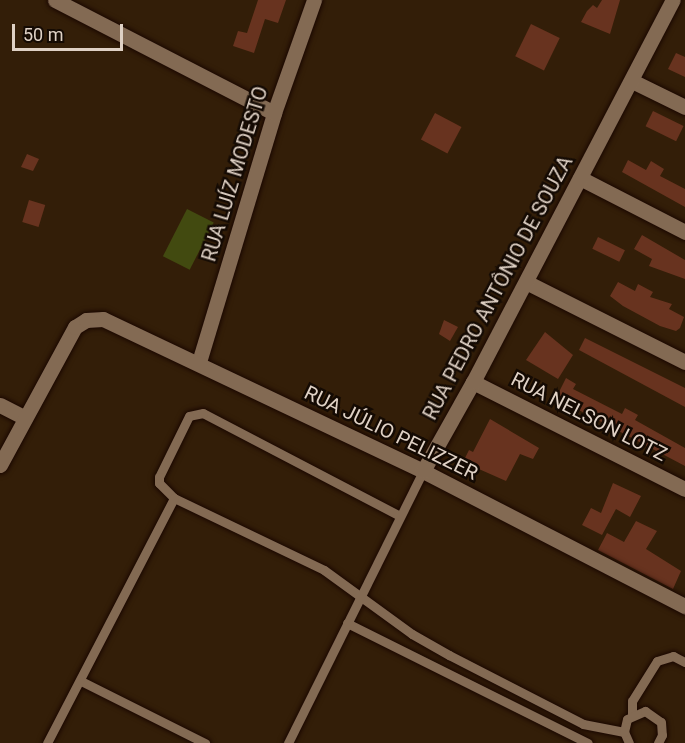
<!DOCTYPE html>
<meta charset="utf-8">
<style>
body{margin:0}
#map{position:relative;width:685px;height:743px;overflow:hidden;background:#331e08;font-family:Roboto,sans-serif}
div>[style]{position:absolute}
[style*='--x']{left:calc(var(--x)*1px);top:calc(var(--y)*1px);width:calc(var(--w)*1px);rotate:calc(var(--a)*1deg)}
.green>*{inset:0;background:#424a10;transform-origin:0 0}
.building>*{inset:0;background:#68331f;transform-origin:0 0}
.roads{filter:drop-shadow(0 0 2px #1a0700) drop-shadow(0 0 2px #1a0700)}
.lane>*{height:9px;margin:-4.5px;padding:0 4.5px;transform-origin:4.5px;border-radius:4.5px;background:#836a53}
.street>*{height:15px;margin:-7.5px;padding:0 7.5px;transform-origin:7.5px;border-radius:7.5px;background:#836a53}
span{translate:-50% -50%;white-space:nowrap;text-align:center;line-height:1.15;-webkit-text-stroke:5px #140a03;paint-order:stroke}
.street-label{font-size:20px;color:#dfd1c5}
.scale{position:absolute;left:12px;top:24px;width:111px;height:27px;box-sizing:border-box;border:3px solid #dfd1c5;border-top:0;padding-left:8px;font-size:18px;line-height:21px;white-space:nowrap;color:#dfd1c5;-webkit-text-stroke:4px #140a03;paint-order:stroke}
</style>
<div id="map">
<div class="green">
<i style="left:187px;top:209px;width:30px;height:53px;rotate:27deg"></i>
</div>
<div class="building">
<i style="clip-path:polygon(258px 0,286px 0,278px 23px,265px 19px,254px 53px,233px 46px,238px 31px,247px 33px)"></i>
<i style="clip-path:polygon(602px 0,620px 0,610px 34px,581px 22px,587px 11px,593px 5px,597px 8px)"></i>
<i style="left:531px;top:24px;width:32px;height:36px;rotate:26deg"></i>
<i style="clip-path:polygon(676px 53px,685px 57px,685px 77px,668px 69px)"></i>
<i style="left:653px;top:111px;width:34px;height:17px;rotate:26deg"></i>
<i style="left:435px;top:113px;width:30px;height:30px;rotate:28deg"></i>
<i style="clip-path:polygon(27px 154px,39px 159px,33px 171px,21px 167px)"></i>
<i style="clip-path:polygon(628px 160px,646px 170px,651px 161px,664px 169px,660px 176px,685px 189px,685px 207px,622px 172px)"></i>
<i style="left:29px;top:200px;width:17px;height:23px;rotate:17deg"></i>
<i style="clip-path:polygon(642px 235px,685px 260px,685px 279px,649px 266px,652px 259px,634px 249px)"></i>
<i style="left:598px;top:237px;width:30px;height:13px;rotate:26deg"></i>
<i style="clip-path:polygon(618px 282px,635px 291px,638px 284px,653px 292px,650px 297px,672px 304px,669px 309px,684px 317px,680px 328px,676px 331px,660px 326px,623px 306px,610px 296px)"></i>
<i style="clip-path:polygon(444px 320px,458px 327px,450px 341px,439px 334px)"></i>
<i style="clip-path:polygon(545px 332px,573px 355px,558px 379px,526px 360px)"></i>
<i style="clip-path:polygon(585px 338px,685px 388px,685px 407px,579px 350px)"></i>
<i style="clip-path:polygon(566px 378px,576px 384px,573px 389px,622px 414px,625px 408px,638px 415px,635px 420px,685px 448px,685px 466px,556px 398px)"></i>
<i style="clip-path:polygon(490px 419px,539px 448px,533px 459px,520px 454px,506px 481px,463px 462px,469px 450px,473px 452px)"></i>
<i style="clip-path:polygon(613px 483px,641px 496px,630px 517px,616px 509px,602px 535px,582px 525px,591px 508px,601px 513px)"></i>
<i style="clip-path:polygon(636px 521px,657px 531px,646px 549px,681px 571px,673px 589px,598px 550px,607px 533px,624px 542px)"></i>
</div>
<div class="roads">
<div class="lane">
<i style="--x:400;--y:516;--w:222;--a:-152.4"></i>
<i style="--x:203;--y:413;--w:14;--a:168"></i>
<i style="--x:189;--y:416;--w:68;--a:116.2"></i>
<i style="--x:159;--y:477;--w:6;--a:90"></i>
<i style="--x:159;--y:483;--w:21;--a:45"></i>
<i style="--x:174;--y:498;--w:166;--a:25.6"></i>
<i style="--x:324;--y:570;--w:109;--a:36"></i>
<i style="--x:412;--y:634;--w:43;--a:29.6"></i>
<i style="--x:449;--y:655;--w:151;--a:27.2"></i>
<i style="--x:583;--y:724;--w:42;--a:11"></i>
<i style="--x:347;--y:623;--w:269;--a:26.5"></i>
<i style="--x:81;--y:681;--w:139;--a:26.6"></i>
<i style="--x:632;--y:715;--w:14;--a:-90"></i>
<i style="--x:632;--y:701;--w:47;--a:-58"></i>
<i style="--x:657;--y:661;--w:17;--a:-17"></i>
<i style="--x:673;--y:656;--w:13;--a:27"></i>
<i style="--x:47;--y:743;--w:276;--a:-62.6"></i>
<i style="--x:288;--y:743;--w:304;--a:-63.6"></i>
<i style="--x:629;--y:743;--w:12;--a:-114"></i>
<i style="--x:624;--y:732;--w:13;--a:-77"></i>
<i style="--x:627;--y:719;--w:20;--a:-24"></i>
<i style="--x:645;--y:711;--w:19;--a:35"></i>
<i style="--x:661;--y:722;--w:13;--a:86"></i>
<i style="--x:662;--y:735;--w:9;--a:117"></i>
</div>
<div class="street">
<i style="--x:55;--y:0;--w:246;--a:27.3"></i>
<i style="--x:632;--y:81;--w:59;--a:26.1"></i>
<i style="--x:580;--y:178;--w:118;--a:27.2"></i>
<i style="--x:526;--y:282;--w:178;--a:26.7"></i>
<i style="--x:199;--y:362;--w:260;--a:-73.2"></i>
<i style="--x:274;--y:113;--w:120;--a:-70.5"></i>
<i style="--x:473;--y:382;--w:237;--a:26.8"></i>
<i style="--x:0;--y:405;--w:28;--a:27"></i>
<i style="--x:0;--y:465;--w:157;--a:-61.5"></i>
<i style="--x:75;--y:327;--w:13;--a:-32"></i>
<i style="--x:86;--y:320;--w:17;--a:-3"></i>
<i style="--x:103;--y:319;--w:354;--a:25.4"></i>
<i style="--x:423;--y:471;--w:295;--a:27.3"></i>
<i style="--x:423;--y:471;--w:102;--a:-60.7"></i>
<i style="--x:473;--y:382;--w:431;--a:-62.4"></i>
</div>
</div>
<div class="street-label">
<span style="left:235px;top:174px;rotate:-73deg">RUA LUÍZ MODESTO</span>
<span style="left:498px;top:288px;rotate:-62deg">RUA PEDRO ANTÔNIO DE SOUZA</span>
<span style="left:589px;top:417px;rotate:27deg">RUA NELSON LOTZ</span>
<span style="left:391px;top:433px;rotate:26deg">RUA JÚLIO PELIZZER</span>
</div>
<div class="scale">50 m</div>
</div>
